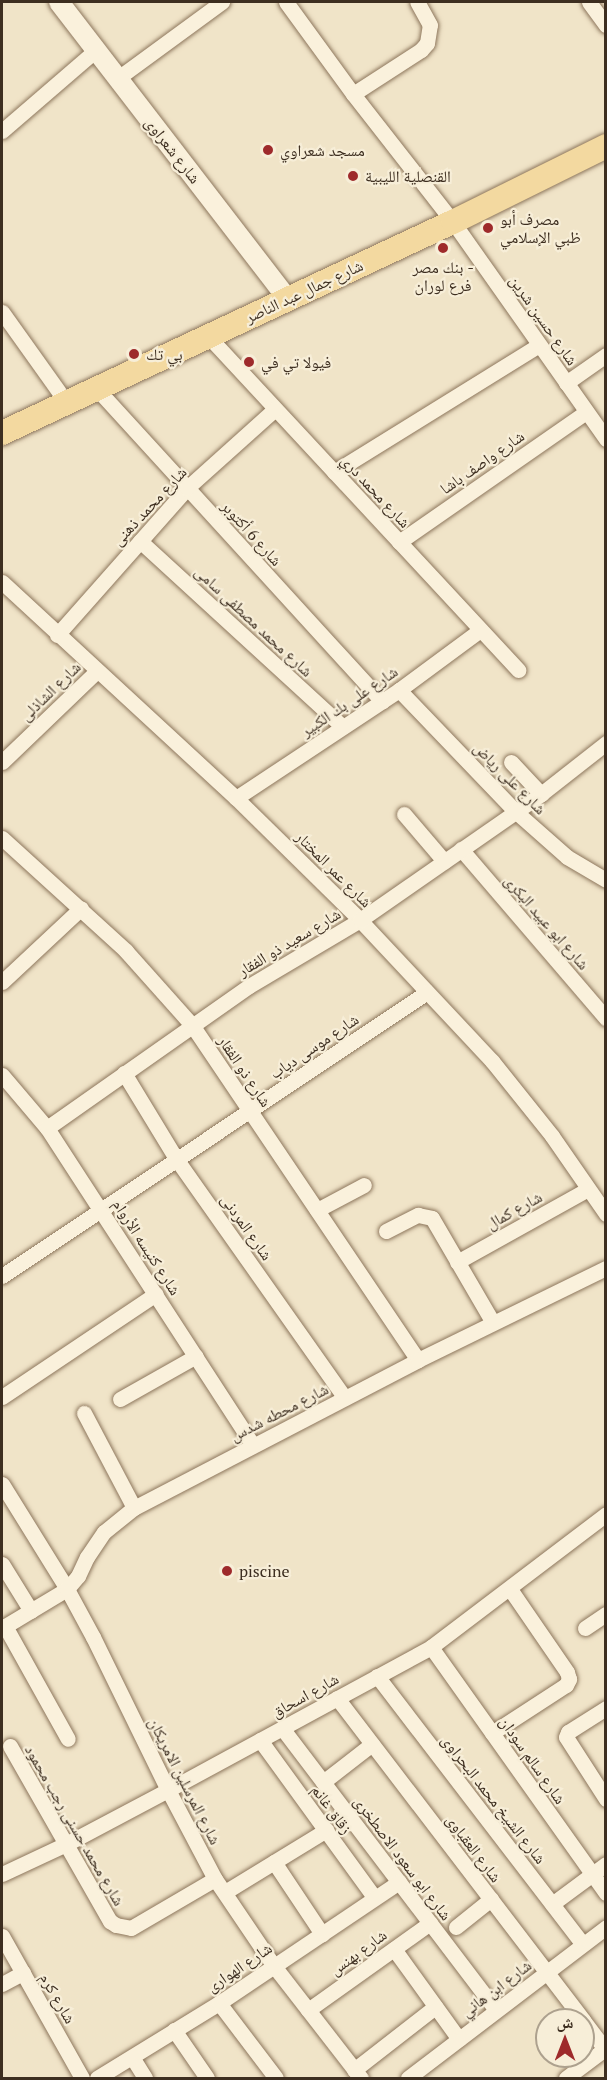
<!DOCTYPE html>
<meta charset="utf-8">
<style>
body{margin:0}
#map{position:relative;width:607px;height:2080px;overflow:hidden;background:#f0e4c8;font-family:"PT Serif","Noto Naskh Arabic",serif}
div>[style]{position:absolute}
[style*='--x']{left:calc(var(--x)*1px);top:calc(var(--y)*1px);width:calc(var(--w)*1px);rotate:calc(var(--a)*1deg)}
.roads{filter:drop-shadow(0 0 2px #8d765c) drop-shadow(0 0 2px #8d765c)}
.minor>*{height:15px;margin:-7.5px;padding:0 7.5px;transform-origin:7.5px;border-radius:7.5px;background:#faf1dc}
.tertiary>*{height:20px;margin:-10px;padding:0 10px;transform-origin:10px;border-radius:10px;background:#faf1dc}
.primary>*{height:24px;margin:-12px;padding:0 12px;transform-origin:12px;border-radius:12px;background:#f3d9a0}
.dots>*{width:16px;height:16px;translate:-50% -50%;box-sizing:border-box;border:3px solid #f7eed8;border-radius:50%}
span{translate:-50% -50%;white-space:nowrap;text-align:center;line-height:1.15;-webkit-text-stroke:4.5px #f7eed8;paint-order:stroke}
.street-label{font-size:16px;color:#3d2e20}
.poi-label{font-size:16px;color:#3d2e20}
.left{translate:0 -50%;text-align:left}
.frame{position:absolute;inset:0;border:3px solid #3d2e20;pointer-events:none}
.north{position:absolute;left:535px;top:2008px;width:60px;height:60px;box-sizing:border-box;background:#f7eed8;border:2px solid #ada18e;border-radius:50%;rotate:0deg;font-size:16px;font-weight:700;line-height:24px;text-align:center;color:#3d2e20}
.north::after{content:'';display:block;margin:auto;width:21px;height:27px;background:#9e2a2b;clip-path:polygon(50% 0,100% 100%,50% 72%,0 100%)}
</style>
<div id="map">
<div class="roads">
<div class="minor">
<i style="--x:286;--y:2;--w:114;--a:53.9"></i>
<i style="--x:353;--y:94;--w:162;--a:52"></i>
<i style="--x:453;--y:222;--w:266;--a:54.8"></i>
<i style="--x:589;--y:2;--w:29;--a:54"></i>
<i style="--x:118;--y:78;--w:129;--a:-36.2"></i>
<i style="--x:353;--y:94;--w:81;--a:-32.9"></i>
<i style="--x:421;--y:50;--w:9;--a:-49"></i>
<i style="--x:427;--y:43;--w:18;--a:-81"></i>
<i style="--x:430;--y:25;--w:26;--a:-119"></i>
<i style="--x:2;--y:131;--w:124;--a:-40.8"></i>
<i style="--x:2;--y:312;--w:98;--a:54.5"></i>
<i style="--x:208;--y:336;--w:456;--a:47.1"></i>
<i style="--x:566;--y:383;--w:49;--a:-35"></i>
<i style="--x:97;--y:389;--w:423;--a:47.6"></i>
<i style="--x:334;--y:472;--w:241;--a:-31.8"></i>
<i style="--x:140;--y:541;--w:275;--a:42.5"></i>
<i style="--x:399;--y:542;--w:228;--a:-34.8"></i>
<i style="--x:2;--y:582;--w:318;--a:42.7"></i>
<i style="--x:236;--y:798;--w:174;--a:44.5"></i>
<i style="--x:360;--y:920;--w:193;--a:46.9"></i>
<i style="--x:492;--y:1061;--w:96;--a:51.3"></i>
<i style="--x:552;--y:1136;--w:95;--a:55.3"></i>
<i style="--x:57;--y:635;--w:196;--a:-48.5"></i>
<i style="--x:187;--y:488;--w:118;--a:-41.9"></i>
<i style="--x:399;--y:690;--w:168;--a:46.2"></i>
<i style="--x:515;--y:811;--w:69;--a:41.5"></i>
<i style="--x:567;--y:857;--w:45;--a:30.5"></i>
<i style="--x:2;--y:762;--w:132;--a:-43.8"></i>
<i style="--x:511;--y:762;--w:44;--a:46.8"></i>
<i style="--x:236;--y:798;--w:196;--a:-33.5"></i>
<i style="--x:399;--y:690;--w:101;--a:-36.5"></i>
<i style="--x:404;--y:814;--w:62;--a:49.6"></i>
<i style="--x:2;--y:838;--w:168;--a:42.3"></i>
<i style="--x:126;--y:951;--w:99;--a:48.3"></i>
<i style="--x:192;--y:1025;--w:404;--a:56"></i>
<i style="--x:461;--y:849;--w:223;--a:49.4"></i>
<i style="--x:2;--y:982;--w:108;--a:-43.1"></i>
<i style="--x:124;--y:1073;--w:102;--a:58.7"></i>
<i style="--x:177;--y:1160;--w:291;--a:54.8"></i>
<i style="--x:2;--y:1075;--w:70;--a:49.7"></i>
<i style="--x:47;--y:1128;--w:378;--a:57"></i>
<i style="--x:47;--y:1128;--w:247;--a:-35.1"></i>
<i style="--x:249;--y:986;--w:129;--a:-30.7"></i>
<i style="--x:360;--y:920;--w:221;--a:-34.8"></i>
<i style="--x:541;--y:794;--w:83;--a:-38.1"></i>
<i style="--x:317;--y:1210;--w:53;--a:-28"></i>
<i style="--x:386;--y:1231;--w:36;--a:-27"></i>
<i style="--x:418;--y:1215;--w:14;--a:12"></i>
<i style="--x:432;--y:1218;--w:121;--a:59.8"></i>
<i style="--x:457;--y:1262;--w:150;--a:-29.1"></i>
<i style="--x:2;--y:1276;--w:511;--a:-33.75"></i>
<i style="--x:2;--y:1397;--w:185;--a:-33.8"></i>
<i style="--x:120;--y:1399;--w:87;--a:-29.5"></i>
<i style="--x:84;--y:1413;--w:107;--a:62.2"></i>
<i style="--x:2;--y:1484;--w:123;--a:58.2"></i>
<i style="--x:67;--y:1589;--w:55;--a:61.6"></i>
<i style="--x:93;--y:1637;--w:170;--a:63.9"></i>
<i style="--x:168;--y:1790;--w:101;--a:62.2"></i>
<i style="--x:215;--y:1879;--w:105;--a:55.9"></i>
<i style="--x:274;--y:1966;--w:142;--a:52.2"></i>
<i style="--x:2;--y:1564;--w:55;--a:58.3"></i>
<i style="--x:5;--y:1626;--w:129;--a:60.9"></i>
<i style="--x:2;--y:1628;--w:76;--a:-31"></i>
<i style="--x:67;--y:1589;--w:17;--a:-50"></i>
<i style="--x:78;--y:1576;--w:21;--a:-65"></i>
<i style="--x:87;--y:1557;--w:30;--a:-56"></i>
<i style="--x:104;--y:1532;--w:38;--a:-39"></i>
<i style="--x:134;--y:1508;--w:320;--a:-27.5"></i>
<i style="--x:418;--y:1360;--w:209;--a:-26.1"></i>
<i style="--x:585;--y:1628;--w:25;--a:-34"></i>
<i style="--x:431;--y:1647;--w:302;--a:54.6"></i>
<i style="--x:377;--y:1676;--w:338;--a:52.5"></i>
<i style="--x:337;--y:1698;--w:405;--a:52.6"></i>
<i style="--x:606;--y:1708;--w:45;--a:147.7"></i>
<i style="--x:568;--y:1732;--w:5;--a:112"></i>
<i style="--x:566;--y:1737;--w:74;--a:57.2"></i>
<i style="--x:282;--y:1728;--w:354;--a:52.8"></i>
<i style="--x:492;--y:1733;--w:88;--a:-33"></i>
<i style="--x:566;--y:1685;--w:7;--a:-63"></i>
<i style="--x:569;--y:1679;--w:7;--a:-106"></i>
<i style="--x:567;--y:1672;--w:101;--a:-124.5"></i>
<i style="--x:260;--y:1740;--w:195;--a:54"></i>
<i style="--x:10;--y:1746;--w:202;--a:60.3"></i>
<i style="--x:110;--y:1921;--w:7;--a:34"></i>
<i style="--x:116;--y:1925;--w:15;--a:11"></i>
<i style="--x:131;--y:1928;--w:97;--a:-30.3"></i>
<i style="--x:323;--y:1782;--w:62;--a:-37.8"></i>
<i style="--x:274;--y:1862;--w:87;--a:56.3"></i>
<i style="--x:2;--y:1874;--w:71;--a:-25.1"></i>
<i style="--x:66;--y:1844;--w:115;--a:-27.9"></i>
<i style="--x:168;--y:1790;--w:299;--a:-28.5"></i>
<i style="--x:431;--y:1647;--w:220;--a:-37.2"></i>
<i style="--x:225;--y:1892;--w:119;--a:-31.5"></i>
<i style="--x:552;--y:1904;--w:67;--a:-36.5"></i>
<i style="--x:456;--y:1927;--w:45;--a:-38.7"></i>
<i style="--x:2;--y:1936;--w:163;--a:60.6"></i>
<i style="--x:394;--y:1949;--w:111;--a:54.2"></i>
<i style="--x:2;--y:1984;--w:24;--a:-28"></i>
<i style="--x:219;--y:2003;--w:94;--a:52.8"></i>
<i style="--x:308;--y:2010;--w:150;--a:-35.5"></i>
<i style="--x:583;--y:2020;--w:38;--a:53"></i>
<i style="--x:174;--y:2030;--w:58;--a:55.5"></i>
<i style="--x:132;--y:2057;--w:25;--a:58"></i>
<i style="--x:354;--y:2070;--w:103;--a:-37.9"></i>
<i style="--x:97;--y:2078;--w:143;--a:-31.6"></i>
<i style="--x:219;--y:2003;--w:217;--a:-33.9"></i>
<i style="--x:408;--y:2078;--w:249;--a:-37.3"></i>
<i style="--x:566;--y:2078;--w:50;--a:-36.9"></i>
</div>
<div class="tertiary">
<i style="--x:59;--y:2;--w:374;--a:52.4"></i>
</div>
<div class="primary">
<i style="--x:2;--y:433;--w:498;--a:-25.1"></i>
<i style="--x:453;--y:222;--w:171;--a:-26.4"></i>
</div>
</div>
<div class="dots">
<i style="left:268px;top:150px;background:#9e2a2b"></i>
<i style="left:353px;top:176px;background:#9e2a2b"></i>
<i style="left:488px;top:228px;background:#9e2a2b"></i>
<i style="left:443px;top:248px;background:#9e2a2b"></i>
<i style="left:134px;top:354px;background:#9e2a2b"></i>
<i style="left:249px;top:362px;background:#9e2a2b"></i>
<i style="left:227px;top:1571px;background:#9e2a2b"></i>
</div>
<div class="street-label">
<span style="left:173px;top:150px;rotate:52deg">شارع شعراوى</span>
<span style="left:304px;top:291px;rotate:-25deg">شارع جمال عبد الناصر</span>
<span style="left:544px;top:320px;rotate:55deg">شارع حسين شرين</span>
<span style="left:482px;top:462px;rotate:-35deg">شارع واصف باشا</span>
<span style="left:376px;top:491px;rotate:47deg">شارع محمد دري</span>
<span style="left:149px;top:506px;rotate:-47deg">شارع محمد ذهنى</span>
<span style="left:252px;top:533px;rotate:48deg">شارع 6 أكتوبر</span>
<span style="left:254px;top:621px;rotate:43deg">شارع محمد مصطفى سامى</span>
<span style="left:50px;top:691px;rotate:-44deg">شارع الشاذلى</span>
<span style="left:349px;top:701px;rotate:-34deg">شارع على بك الكبير</span>
<span style="left:510px;top:778px;rotate:45deg">شارع على رياض</span>
<span style="left:334px;top:869px;rotate:45deg">شارع عمر المختار</span>
<span style="left:547px;top:922px;rotate:49deg">شارع ابو عبيد البكرى</span>
<span style="left:289px;top:942px;rotate:-31deg">شارع سعيد ذو الفقار</span>
<span style="left:314px;top:1046px;rotate:-34deg">شارع موسى دياب</span>
<span style="left:245px;top:1071px;rotate:56deg">شارع ذو الفقار</span>
<span style="left:514px;top:1210px;rotate:-29deg">شارع كمال</span>
<span style="left:247px;top:1227px;rotate:55deg">شارع المردنى</span>
<span style="left:147px;top:1247px;rotate:57deg">شارع كنيسه الأروام</span>
<span style="left:279px;top:1412px;rotate:-27deg">شارع محطه شدس</span>
<span style="left:305px;top:1695px;rotate:-29deg">شارع اسحاق</span>
<span style="left:533px;top:1760px;rotate:55deg">شارع سالم سودان</span>
<span style="left:185px;top:1781px;rotate:63deg">شارع المرسلين الامريكان</span>
<span style="left:494px;top:1799px;rotate:52deg">شارع الشيخ محمد البحراوى</span>
<span style="left:332px;top:1809px;rotate:54deg">زقاق غانم</span>
<span style="left:75px;top:1825px;rotate:60deg">شارع محمد حسنى رجب محمود</span>
<span style="left:474px;top:1848px;rotate:53deg">شارع العقباوى</span>
<span style="left:403px;top:1858px;rotate:53deg">شارع ابو سعود الاصطخرى</span>
<span style="left:358px;top:1952px;rotate:-36deg">شارع بهنس</span>
<span style="left:239px;top:1967px;rotate:-34deg">شارع الهوارى</span>
<span style="left:496px;top:1988px;rotate:-37deg">شارع ابن هاني</span>
<span style="left:58px;top:1998px;rotate:60deg">شارع كرم</span>
</div>
<div class="poi-label">
<span class="left" style="left:280px;top:150px">مسجد شعراوي</span>
<span class="left" style="left:365px;top:176px">القنصلية الليبية</span>
<span class="left" style="left:500px;top:228px">مصرف أبو<br>ظبي الإسلامي</span>
<span style="left:443px;top:276px">بنك مصر -<br>فرع لوران</span>
<span class="left" style="left:146px;top:354px">بي تك</span>
<span class="left" style="left:261px;top:362px">فيولا تي في</span>
<span class="left" style="left:239px;top:1571px">piscine</span>
</div>
<div class="frame"></div>
<div class="north">ش</div>
</div>
